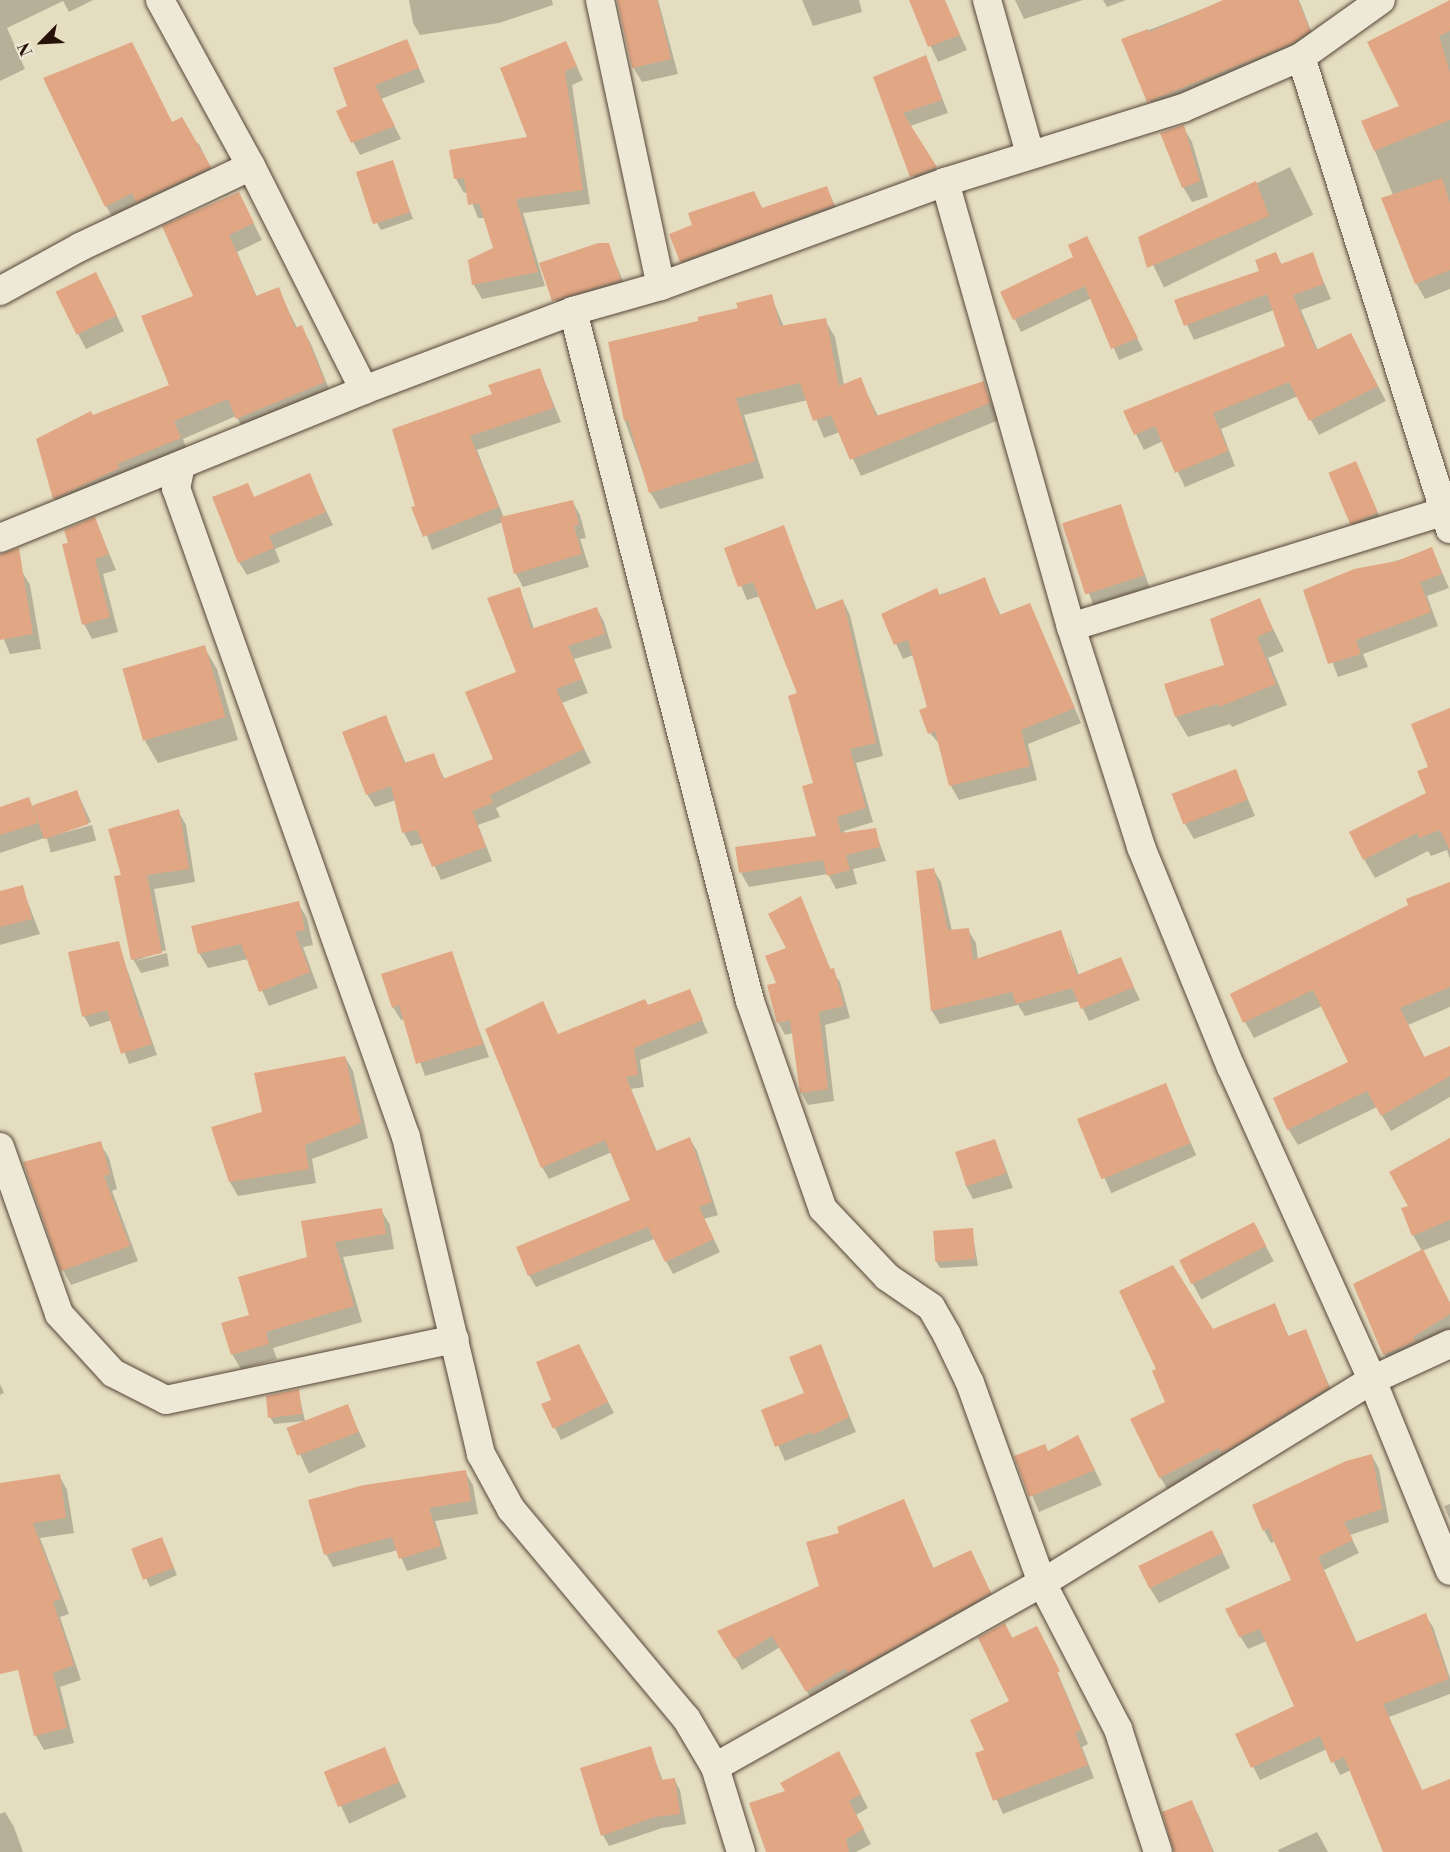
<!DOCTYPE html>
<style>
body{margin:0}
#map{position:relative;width:1450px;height:1852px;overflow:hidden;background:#e5ddc0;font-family:"Libre Bodoni",serif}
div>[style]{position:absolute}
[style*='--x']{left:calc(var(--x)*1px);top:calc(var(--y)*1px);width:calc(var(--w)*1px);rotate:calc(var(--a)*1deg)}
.shadow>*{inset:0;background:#0003;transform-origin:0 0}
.building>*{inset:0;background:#e1a785;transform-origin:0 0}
.roads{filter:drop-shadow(0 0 2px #564537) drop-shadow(0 0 2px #564537)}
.minor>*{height:28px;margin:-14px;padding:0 14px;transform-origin:14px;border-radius:14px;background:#eee9d6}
span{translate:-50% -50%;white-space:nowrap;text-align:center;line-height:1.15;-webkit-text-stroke:4.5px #eee9d6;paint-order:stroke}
.north{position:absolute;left:12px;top:12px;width:60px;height:60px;-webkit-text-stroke:4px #eee9d6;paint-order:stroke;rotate:246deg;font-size:16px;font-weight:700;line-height:24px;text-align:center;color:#271209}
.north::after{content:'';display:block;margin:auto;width:21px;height:27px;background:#271209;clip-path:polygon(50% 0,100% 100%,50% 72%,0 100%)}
</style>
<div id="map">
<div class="shadow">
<i style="clip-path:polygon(0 0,93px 0,69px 12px,63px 1px,7px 28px,25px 69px,0 81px)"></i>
<i style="clip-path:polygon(409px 0,552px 0,553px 5px,499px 23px,420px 35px,413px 23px)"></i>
<i style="clip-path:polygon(631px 0,658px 0,678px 74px,642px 82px,633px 67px)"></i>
<i style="clip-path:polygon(802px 0,859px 0,862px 12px,813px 26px)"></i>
<i style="clip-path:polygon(934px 0,944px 0,967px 50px,938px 62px,913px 7px)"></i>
<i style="clip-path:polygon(1015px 0,1083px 0,1024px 19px)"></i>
<i style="clip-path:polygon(1103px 0,1126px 0,1107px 7px)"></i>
<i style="clip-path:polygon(1227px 0,1299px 0,1317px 46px,1157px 116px,1123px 40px)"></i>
<i style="clip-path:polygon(1450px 1px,1450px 289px,1425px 299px,1416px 283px,1393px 195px,1363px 122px,1401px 107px)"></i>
<i style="clip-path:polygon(407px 41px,425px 82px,381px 99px,401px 139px,360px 155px,353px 142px,349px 107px)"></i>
<i style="clip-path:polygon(566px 43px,583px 80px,572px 85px,590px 204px,523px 213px,545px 286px,482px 299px,474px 285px,470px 261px,495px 249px,485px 218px,478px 218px,468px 192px,464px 193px,456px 179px,529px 138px)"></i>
<i style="clip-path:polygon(926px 56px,948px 113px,910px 126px,943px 180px,919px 189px,875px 78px)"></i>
<i style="clip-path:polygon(173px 124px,199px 144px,217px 181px,114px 220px,106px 206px)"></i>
<i style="clip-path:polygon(1183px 127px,1192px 142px,1208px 197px,1192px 202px,1183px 187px)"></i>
<i style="clip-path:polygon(392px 162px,413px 219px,381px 230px,377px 223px)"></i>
<i style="left:1290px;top:167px;width:53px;height:166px;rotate:64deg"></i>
<i style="clip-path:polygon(827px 188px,841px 219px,689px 275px,681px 261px,693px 226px,753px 192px,763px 209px)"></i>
<i style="clip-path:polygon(239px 194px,262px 240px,237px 252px,257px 297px,278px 289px,297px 328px,301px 327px,311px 344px,333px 399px,247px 435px,236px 416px,183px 439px,189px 455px,64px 515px,54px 498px,93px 417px,171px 386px,195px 297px)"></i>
<i style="clip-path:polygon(608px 245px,629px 295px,562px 316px,541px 264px)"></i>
<i style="clip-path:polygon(1093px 250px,1143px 350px,1119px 360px,1092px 298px,1021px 332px,1002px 293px)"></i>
<i style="clip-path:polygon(1275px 254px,1282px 265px,1312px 254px,1331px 299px,1301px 310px,1318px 351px,1359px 350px,1386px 401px,1319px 435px,1298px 396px,1221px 429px,1235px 466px,1185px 487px,1163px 441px,1144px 450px,1125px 412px,1287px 347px,1274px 310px,1194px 340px,1176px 301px,1261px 272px)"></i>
<i style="clip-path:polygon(104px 289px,124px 331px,86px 349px,78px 334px)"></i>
<i style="clip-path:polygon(771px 296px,784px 327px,825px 320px,835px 337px,844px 385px,860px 379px,878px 416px,983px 383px,999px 420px,861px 476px,840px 432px,824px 438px,808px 400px,744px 415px,764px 478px,660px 509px,650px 492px,625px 421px,610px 343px,700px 322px)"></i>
<i style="clip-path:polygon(540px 370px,561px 422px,477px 450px,504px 518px,572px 501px,580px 515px,586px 538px,580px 539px,589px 567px,523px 587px,516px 574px,503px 522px,432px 550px,417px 507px,493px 395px)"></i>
<i style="clip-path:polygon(1356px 463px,1385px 529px,1360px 538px,1351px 523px)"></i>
<i style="clip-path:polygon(309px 475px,333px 525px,275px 549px,280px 562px,247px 575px,239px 562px,247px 485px,255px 498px)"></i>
<i style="left:1120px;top:506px;width:86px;height:59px;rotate:70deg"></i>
<i style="clip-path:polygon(95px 519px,116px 570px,103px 574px,118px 632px,92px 639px,84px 624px,70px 544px)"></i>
<i style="clip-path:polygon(783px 527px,817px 611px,843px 601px,850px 615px,883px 756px,856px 763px,873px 822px,844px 831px,844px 834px,875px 830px,886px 861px,853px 869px,857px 884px,836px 889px,828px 874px,749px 887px,741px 873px,818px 837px,814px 784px,799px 694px,760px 596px,747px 600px,726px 549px)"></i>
<i style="clip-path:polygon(1432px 549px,1449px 588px,1427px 596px,1438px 626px,1363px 654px,1368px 667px,1338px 677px,1305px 591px)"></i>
<i style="clip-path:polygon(21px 570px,30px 585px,41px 649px,10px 654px,0 630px,0 574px)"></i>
<i style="clip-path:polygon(984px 579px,1001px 616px,1030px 605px,1081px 723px,1028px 744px,1037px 780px,959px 800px,951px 786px,941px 746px,930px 733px,929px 707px,913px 655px,903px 659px,883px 615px)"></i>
<i style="clip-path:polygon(520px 589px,534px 629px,597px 609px,604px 622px,612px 648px,574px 659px,588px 693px,562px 703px,591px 763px,496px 808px,500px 817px,478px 825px,492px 861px,441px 880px,424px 843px,411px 846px,404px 833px,396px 800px,375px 807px,367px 794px,386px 717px,406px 764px,433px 755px,445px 780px,495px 759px,518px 673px)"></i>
<i style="clip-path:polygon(1259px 600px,1284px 651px,1268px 658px,1287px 705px,1232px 727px,1230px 724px,1188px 737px,1176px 717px,1226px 666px)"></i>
<i style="clip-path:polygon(204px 647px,217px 669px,238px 740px,158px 763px,145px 741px)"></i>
<i style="clip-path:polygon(1450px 760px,1450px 859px,1447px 850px,1431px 856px,1428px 851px,1375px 878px,1364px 859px,1428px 794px)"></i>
<i style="clip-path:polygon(1236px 771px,1255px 816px,1194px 839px,1185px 824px)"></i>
<i style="clip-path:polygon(77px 792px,91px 822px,0 853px,0 809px,28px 799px,33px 807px)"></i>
<i style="clip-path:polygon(178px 811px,186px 825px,195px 882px,154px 889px,166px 950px,135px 961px,167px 953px,169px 966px,141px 973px,133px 959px,123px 876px)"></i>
<i style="left:92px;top:825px;width:16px;height:47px;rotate:75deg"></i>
<i style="clip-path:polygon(933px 869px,941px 882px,952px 931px,968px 930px,976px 943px,978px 960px,1061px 932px,1078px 983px,1068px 944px,1079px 976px,1120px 958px,1140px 1000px,1089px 1021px,1079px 1001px,1025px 1016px,1018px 1005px,940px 1024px,932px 1011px)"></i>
<i style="clip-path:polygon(1450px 885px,1450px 1007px,1408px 1025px,1425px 1058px,1450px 1048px,1450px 1097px,1391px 1131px,1377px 1107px,1298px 1145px,1288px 1129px,1350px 1063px,1322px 1006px,1254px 1038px,1245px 1022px)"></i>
<i style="clip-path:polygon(22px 887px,40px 934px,0 945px,0 893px)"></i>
<i style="clip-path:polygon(800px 898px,831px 970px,840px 982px,850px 1018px,825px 1025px,834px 1101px,808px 1105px,801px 1092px,793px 1033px,785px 1035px,778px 1022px,788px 948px)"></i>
<i style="clip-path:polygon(298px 903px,307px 918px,313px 945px,303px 947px,318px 988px,269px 1006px,248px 959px,208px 968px,199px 953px)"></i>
<i style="clip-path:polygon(118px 943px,157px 1055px,129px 1064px,112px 1020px,90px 1027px,84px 1016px)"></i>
<i style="clip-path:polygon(451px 953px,489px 1057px,425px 1076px,405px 1019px,401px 1020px,393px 1007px)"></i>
<i style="clip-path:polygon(689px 991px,708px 1033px,640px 1060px,644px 1087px,631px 1089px,657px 1152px,690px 1139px,697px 1151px,718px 1215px,704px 1219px,720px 1252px,673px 1274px,654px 1239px,536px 1287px,529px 1275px,632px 1201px,612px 1152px,549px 1179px,542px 1167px,559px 1036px)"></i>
<i style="clip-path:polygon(345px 1057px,353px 1071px,368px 1138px,312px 1159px,316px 1183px,238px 1196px,230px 1182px,263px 1113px)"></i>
<i style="left:1165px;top:1085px;width:77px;height:93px;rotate:66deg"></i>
<i style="clip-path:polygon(1450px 1139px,1450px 1240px,1422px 1251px,1450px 1303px,1450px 1332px,1392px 1368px,1384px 1354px,1422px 1251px,1413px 1235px,1410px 1206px)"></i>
<i style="clip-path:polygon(995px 1140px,1013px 1188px,973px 1199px,965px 1184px)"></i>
<i style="clip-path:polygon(100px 1143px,109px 1158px,117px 1189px,112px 1191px,138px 1261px,71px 1285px,63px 1270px)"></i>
<i style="clip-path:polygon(381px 1210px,390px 1225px,394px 1249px,343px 1257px,362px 1322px,273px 1348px,277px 1359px,241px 1369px,232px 1354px,251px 1316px,309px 1258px)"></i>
<i style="left:1254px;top:1224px;width:42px;height:82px;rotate:62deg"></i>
<i style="clip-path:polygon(972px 1229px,978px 1266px,940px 1268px,936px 1261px)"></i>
<i style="clip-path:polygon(1274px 1305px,1289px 1337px,1305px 1330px,1336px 1401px,1168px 1490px,1160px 1477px,1167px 1402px,1159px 1370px,1213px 1331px)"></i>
<i style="clip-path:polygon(821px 1346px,856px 1432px,785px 1461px,763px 1411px,806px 1393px)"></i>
<i style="clip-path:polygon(585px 1357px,614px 1413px,561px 1440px,543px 1405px,553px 1400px)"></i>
<i style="clip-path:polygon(0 1384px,4px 1393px,0 1395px)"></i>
<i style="clip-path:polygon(298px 1390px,305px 1421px,274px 1424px,270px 1417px)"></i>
<i style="left:347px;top:1406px;width:45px;height:63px;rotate:65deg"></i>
<i style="clip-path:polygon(1048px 1452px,1086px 1452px,1102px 1485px,1039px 1512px,1016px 1457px)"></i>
<i style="clip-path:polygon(1372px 1456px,1379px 1469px,1389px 1522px,1350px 1535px,1359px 1553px,1324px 1570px,1357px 1643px,1425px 1615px,1433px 1627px,1450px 1678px,1450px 1694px,1389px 1717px,1423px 1792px,1450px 1781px,1450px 1852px,1384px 1852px,1351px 1770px,1340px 1775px,1327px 1749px,1260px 1780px,1237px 1735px,1296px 1707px,1267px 1641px,1248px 1649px,1240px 1636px,1293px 1581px,1276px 1541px,1271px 1543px,1264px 1530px)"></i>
<i style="clip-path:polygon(465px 1472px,473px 1485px,478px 1514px,435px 1521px,447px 1559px,407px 1571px,398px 1550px,333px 1567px,326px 1554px)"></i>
<i style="clip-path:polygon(59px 1475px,67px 1490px,74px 1533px,40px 1538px,69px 1614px,60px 1617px,81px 1680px,60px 1687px,74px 1743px,44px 1750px,36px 1736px,0 1579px,0 1484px)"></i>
<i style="clip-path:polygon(903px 1501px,934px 1569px,971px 1552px,997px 1605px,814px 1703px,780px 1647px,742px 1670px,720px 1632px,821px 1587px,841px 1534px)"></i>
<i style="clip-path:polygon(1450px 1504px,1450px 1520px,1444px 1506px)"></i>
<i style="clip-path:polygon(165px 1546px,177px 1575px,150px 1587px,134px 1551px)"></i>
<i style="clip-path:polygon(1220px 1547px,1230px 1568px,1159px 1603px,1150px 1588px)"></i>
<i style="clip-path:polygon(1005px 1625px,1013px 1639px,1044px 1641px,1088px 1744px,1082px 1747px,1094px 1778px,1003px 1814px,977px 1754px,986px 1750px,1011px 1702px)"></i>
<i style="clip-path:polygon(650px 1747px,663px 1781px,674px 1779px,680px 1790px,686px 1824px,662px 1828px,609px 1846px,603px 1835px)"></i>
<i style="left:384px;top:1749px;width:53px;height:63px;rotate:65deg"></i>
<i style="clip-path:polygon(846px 1767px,868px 1808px,856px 1815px,871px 1844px,856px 1852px,767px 1852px,787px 1792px)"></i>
<i style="clip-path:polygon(1191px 1802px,1199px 1816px,1214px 1852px,1174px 1852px)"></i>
<i style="clip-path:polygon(5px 1812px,14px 1827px,23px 1852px,0 1852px,0 1814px)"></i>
<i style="clip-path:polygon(1317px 1832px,1328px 1852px,1279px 1852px,1278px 1850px)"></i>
</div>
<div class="building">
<i style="clip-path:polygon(617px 0,657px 0,671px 59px,632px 68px)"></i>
<i style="clip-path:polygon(909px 0,945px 0,960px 35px,928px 47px)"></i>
<i style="clip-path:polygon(1223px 0,1298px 0,1310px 31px,1293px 43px,1147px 102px,1121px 39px,1148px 29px,1149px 32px)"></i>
<i style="clip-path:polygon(1450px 0,1450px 31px,1439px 36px,1450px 73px,1450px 120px,1374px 151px,1361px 121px,1399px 106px,1367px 42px)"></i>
<i style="clip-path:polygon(407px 39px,419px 68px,375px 85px,395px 126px,351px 143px,336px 111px,347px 106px,333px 68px)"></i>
<i style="clip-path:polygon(566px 41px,577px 66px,565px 71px,583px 190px,516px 199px,538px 272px,472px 285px,468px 260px,493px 248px,479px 203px,468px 205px,464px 178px,454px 179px,449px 150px,527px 137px,500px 68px)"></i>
<i style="clip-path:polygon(132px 42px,172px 122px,182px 117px,211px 167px,136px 202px,132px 193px,105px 207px,43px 78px)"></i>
<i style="clip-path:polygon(926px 55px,942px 100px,903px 113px,937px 167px,910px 177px,873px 77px)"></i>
<i style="clip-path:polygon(1184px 125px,1200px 181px,1182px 188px,1160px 133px)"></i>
<i style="left:393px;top:160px;width:55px;height:39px;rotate:72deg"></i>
<i style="clip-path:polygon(1442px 178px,1450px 203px,1450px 270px,1415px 284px,1381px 198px)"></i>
<i style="clip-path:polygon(1256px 181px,1269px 216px,1147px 268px,1138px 237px)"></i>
<i style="clip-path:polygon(827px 186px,834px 205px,680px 262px,669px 234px,692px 225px,688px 213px,754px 191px,762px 208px)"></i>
<i style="clip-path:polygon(239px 192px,254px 223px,229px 235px,256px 296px,279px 287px,295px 328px,302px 325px,325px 382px,236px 419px,228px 399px,174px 421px,181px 438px,117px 464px,120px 468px,53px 499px,36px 439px,91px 411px,93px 415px,169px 385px,141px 316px,193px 296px,162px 226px)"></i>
<i style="clip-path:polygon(1087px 236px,1138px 338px,1111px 349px,1085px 286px,1013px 320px,1000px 292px,1073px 257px,1068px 245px)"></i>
<i style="clip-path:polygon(598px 243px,609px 243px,621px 280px,552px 301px,539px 263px)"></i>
<i style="clip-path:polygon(1276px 252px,1281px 264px,1313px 252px,1324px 284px,1293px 295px,1316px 350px,1351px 333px,1378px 386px,1309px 421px,1289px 382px,1213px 413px,1228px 451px,1175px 473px,1155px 426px,1134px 435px,1123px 411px,1285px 346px,1267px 294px,1184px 326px,1174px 300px,1259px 271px,1255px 260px)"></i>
<i style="left:96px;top:272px;width:48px;height:45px;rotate:64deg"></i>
<i style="clip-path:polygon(772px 294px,780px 326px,826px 318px,839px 386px,861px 377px,876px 416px,984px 381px,990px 403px,850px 460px,831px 415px,813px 421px,800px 383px,736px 398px,755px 461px,649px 493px,628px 420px,624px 421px,608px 342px,698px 321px,698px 317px,738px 308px,736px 303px)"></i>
<i style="clip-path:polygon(540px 368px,554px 408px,470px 436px,499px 507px,423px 537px,411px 507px,415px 506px,392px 429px,492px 394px,488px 385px)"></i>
<i style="left:1356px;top:461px;width:56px;height:30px;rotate:67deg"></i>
<i style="clip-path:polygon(310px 473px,326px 512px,269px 536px,274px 548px,238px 563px,212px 497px,248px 483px,254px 497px)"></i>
<i style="clip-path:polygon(573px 500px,579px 525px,574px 526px,582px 554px,514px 574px,500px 517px)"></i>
<i style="left:1121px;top:504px;width:75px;height:62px;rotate:72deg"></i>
<i style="clip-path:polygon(95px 517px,109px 554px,95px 559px,110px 617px,82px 625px,62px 544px,68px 543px,64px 530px)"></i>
<i style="clip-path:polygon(784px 525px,815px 610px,843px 599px,876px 743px,850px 749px,866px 808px,837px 817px,841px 833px,876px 828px,880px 847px,846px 855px,850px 870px,827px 876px,823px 860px,739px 873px,735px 847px,816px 836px,802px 786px,813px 783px,788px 696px,797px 693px,753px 582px,738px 587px,724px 548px)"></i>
<i style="clip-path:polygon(1432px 547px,1442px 574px,1420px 582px,1431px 612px,1356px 640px,1361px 654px,1328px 664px,1303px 590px,1354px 569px,1397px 561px)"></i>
<i style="clip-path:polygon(19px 548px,33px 634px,0 640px,0 554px)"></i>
<i style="clip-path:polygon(985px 577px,999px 615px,1030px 603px,1075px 708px,1021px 730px,1030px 766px,949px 786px,935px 731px,928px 734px,919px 710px,927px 707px,908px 640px,894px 645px,881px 614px,937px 588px,940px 596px)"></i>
<i style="clip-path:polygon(520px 587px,531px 629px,597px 607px,605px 634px,568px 646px,582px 679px,556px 689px,584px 749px,490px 795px,493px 803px,472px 811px,486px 847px,432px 867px,417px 830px,402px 833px,391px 786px,366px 795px,342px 732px,386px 715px,404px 763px,434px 753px,443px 779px,493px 759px,465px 692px,516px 672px,487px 598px)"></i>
<i style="clip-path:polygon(1260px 598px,1273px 630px,1257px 637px,1276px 684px,1219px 707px,1218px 704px,1175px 717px,1164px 684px,1224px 665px,1210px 619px)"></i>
<i style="left:205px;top:645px;width:75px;height:86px;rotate:74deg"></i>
<i style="clip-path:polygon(1450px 708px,1450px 850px,1440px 830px,1419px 838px,1417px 833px,1363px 860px,1349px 832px,1426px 793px,1417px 771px,1428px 767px,1411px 724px)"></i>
<i style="left:1236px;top:769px;width:33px;height:69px;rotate:69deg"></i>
<i style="left:77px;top:790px;width:36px;height:47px;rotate:71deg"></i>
<i style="clip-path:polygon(29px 797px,38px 823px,0 835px,0 807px)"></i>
<i style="clip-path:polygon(179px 809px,189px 869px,147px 875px,162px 953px,131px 960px,114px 876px,121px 875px,108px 829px)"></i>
<i style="clip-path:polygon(934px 868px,948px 930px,969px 928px,973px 960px,1061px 930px,1077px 975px,1121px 957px,1134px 987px,1081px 1009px,1072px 988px,1016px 1004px,1012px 992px,931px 1011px,916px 871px)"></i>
<i style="clip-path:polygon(1450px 882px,1450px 987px,1400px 1008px,1424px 1057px,1450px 1046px,1450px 1076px,1381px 1116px,1367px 1091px,1287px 1130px,1273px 1098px,1348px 1062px,1313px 990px,1243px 1023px,1230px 994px,1408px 905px,1406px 899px)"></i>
<i style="clip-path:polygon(23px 885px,32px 919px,0 927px,0 891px)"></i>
<i style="clip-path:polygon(801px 896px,830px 969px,834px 968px,844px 1006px,819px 1012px,828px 1089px,800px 1093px,790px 1020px,777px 1023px,767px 985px,776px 983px,765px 956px,786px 948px,768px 914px)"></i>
<i style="clip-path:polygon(299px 901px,305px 930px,295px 932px,310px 972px,259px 992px,241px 944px,198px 954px,191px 926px)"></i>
<i style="clip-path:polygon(119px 941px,140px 1018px,143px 1017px,152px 1044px,121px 1054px,107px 1010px,82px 1017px,68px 952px)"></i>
<i style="clip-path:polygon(452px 951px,483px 1044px,416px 1064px,399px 1005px,392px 1008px,381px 974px)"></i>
<i style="clip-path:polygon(690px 989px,703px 1020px,634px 1048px,638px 1075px,626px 1077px,656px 1151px,690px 1137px,712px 1202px,699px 1207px,714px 1239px,665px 1262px,648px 1227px,528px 1276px,516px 1247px,630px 1200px,605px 1140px,541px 1168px,485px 1029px,543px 1001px,558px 1034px,645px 999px,648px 1005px)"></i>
<i style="clip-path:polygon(345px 1056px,361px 1123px,305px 1145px,309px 1169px,229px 1182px,211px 1127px,262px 1112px,254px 1073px)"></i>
<i style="left:1166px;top:1083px;width:65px;height:96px;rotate:68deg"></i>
<i style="clip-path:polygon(1450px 1138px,1450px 1220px,1412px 1236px,1401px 1208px,1408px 1206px,1389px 1172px)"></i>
<i style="left:995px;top:1139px;width:36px;height:42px;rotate:72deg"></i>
<i style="clip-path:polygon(101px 1141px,110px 1174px,104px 1176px,130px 1246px,61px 1271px,23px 1162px)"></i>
<i style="clip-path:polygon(382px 1208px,386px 1234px,335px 1242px,354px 1306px,266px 1332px,269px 1344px,231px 1355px,221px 1323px,249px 1315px,238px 1277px,307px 1257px,301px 1221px)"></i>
<i style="left:1254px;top:1222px;width:27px;height:84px;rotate:63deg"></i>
<i style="left:973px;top:1228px;width:31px;height:40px;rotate:86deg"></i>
<i style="clip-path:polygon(1423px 1249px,1450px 1303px,1450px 1314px,1413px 1337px,1415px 1341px,1383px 1355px,1353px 1284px)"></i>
<i style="clip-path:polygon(1173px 1265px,1213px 1329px,1275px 1303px,1288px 1336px,1306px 1329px,1329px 1387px,1231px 1448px,1220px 1452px,1219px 1448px,1159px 1478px,1130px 1419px,1165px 1402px,1152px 1371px,1156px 1369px,1119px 1291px)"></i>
<i style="clip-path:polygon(579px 1344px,608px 1402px,553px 1429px,541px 1404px,551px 1400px,536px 1362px)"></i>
<i style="clip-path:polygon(821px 1344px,849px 1417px,813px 1435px,812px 1432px,775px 1447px,761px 1410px,804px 1393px,789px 1357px)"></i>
<i style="clip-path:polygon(299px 1389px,302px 1414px,268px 1418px,266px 1396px)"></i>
<i style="left:348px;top:1404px;width:30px;height:66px;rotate:69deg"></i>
<i style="clip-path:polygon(1078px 1435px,1095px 1470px,1029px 1497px,1014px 1456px,1045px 1444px,1048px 1451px)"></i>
<i style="clip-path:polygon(1372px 1454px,1382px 1509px,1344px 1522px,1353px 1540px,1318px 1557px,1356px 1642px,1426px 1613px,1449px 1679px,1383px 1704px,1422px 1790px,1450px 1779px,1450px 1852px,1383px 1852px,1344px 1757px,1331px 1763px,1320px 1736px,1251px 1768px,1235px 1734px,1294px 1706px,1260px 1629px,1239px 1637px,1225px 1609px,1291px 1580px,1268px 1528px,1263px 1531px,1252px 1505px,1346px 1461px)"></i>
<i style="clip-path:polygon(466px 1470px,471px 1501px,429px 1508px,441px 1546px,399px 1559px,392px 1537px,324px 1555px,308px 1500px,364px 1485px)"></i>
<i style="clip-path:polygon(60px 1474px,66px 1518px,33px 1523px,61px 1599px,53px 1602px,74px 1665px,53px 1673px,67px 1728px,34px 1736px,18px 1670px,0 1674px,0 1483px)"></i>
<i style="clip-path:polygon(904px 1499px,933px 1568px,971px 1550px,991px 1593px,848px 1673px,845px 1668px,806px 1692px,772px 1636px,734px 1659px,717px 1631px,819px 1586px,806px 1542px,839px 1533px,837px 1527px)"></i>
<i style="left:1212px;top:1530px;width:25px;height:82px;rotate:64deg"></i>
<i style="left:162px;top:1537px;width:33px;height:33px;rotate:69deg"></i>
<i style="clip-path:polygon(1005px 1623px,1012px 1638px,1037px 1626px,1060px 1671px,1057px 1673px,1081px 1730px,1075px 1733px,1088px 1765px,993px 1801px,975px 1753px,984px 1750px,970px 1720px,1009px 1701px,978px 1638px)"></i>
<i style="clip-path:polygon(651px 1746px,661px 1780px,675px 1778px,680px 1814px,655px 1817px,601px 1836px,580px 1768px)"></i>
<i style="left:385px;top:1747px;width:38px;height:66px;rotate:68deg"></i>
<i style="clip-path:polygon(839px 1751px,861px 1794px,849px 1801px,864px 1829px,846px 1839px,849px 1852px,766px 1852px,749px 1803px,785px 1791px,780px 1783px)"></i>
<i style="clip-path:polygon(1192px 1800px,1197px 1813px,1213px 1852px,1174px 1852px,1162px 1812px)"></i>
</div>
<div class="roads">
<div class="minor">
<i style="--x:160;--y:0;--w:189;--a:61.3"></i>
<i style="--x:251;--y:166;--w:251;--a:63.2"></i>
<i style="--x:600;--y:0;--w:292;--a:78"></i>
<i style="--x:987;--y:0;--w:160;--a:74.4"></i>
<i style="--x:1301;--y:57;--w:495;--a:72.5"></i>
<i style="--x:945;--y:182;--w:462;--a:74.2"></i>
<i style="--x:1071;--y:627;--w:231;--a:72.3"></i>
<i style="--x:1141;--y:847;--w:238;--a:67.8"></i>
<i style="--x:1231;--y:1067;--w:343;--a:65.7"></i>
<i style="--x:1372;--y:1380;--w:206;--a:67.8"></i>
<i style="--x:0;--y:291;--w:91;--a:-28.8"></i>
<i style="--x:80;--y:247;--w:189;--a:-25.3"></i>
<i style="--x:573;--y:311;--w:712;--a:75.61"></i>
<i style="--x:750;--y:1001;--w:220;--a:70.7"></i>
<i style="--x:823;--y:1209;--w:93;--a:46.7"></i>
<i style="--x:887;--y:1277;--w:53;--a:34.3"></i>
<i style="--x:931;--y:1307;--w:32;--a:60"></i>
<i style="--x:947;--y:1335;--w:53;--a:64.4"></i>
<i style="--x:970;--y:1383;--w:213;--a:70.2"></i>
<i style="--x:1042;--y:1583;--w:165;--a:62.5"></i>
<i style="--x:1118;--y:1729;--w:129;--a:72"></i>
<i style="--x:181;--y:465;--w:24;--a:102"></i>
<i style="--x:176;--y:488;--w:689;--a:70.49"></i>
<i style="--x:406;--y:1137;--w:326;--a:76.7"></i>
<i style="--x:481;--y:1454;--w:63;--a:61.4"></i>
<i style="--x:511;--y:1509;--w:273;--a:50.1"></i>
<i style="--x:686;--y:1718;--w:57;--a:59.4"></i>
<i style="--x:715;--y:1767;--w:89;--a:73"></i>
<i style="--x:0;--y:538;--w:393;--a:-22.1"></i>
<i style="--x:364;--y:390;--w:223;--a:-20.7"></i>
<i style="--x:573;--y:311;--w:91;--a:-15.9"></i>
<i style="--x:661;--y:286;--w:302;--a:-20.1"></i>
<i style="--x:945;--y:182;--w:249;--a:-17.3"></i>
<i style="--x:1183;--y:108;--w:129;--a:-23.4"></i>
<i style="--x:1301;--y:57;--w:98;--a:-35.5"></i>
<i style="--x:1071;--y:627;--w:397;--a:-17.2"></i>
<i style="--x:0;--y:1147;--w:177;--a:70.5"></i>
<i style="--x:59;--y:1314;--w:80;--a:47.5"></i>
<i style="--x:113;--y:1373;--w:59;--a:27"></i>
<i style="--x:166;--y:1400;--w:295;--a:-11.9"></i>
<i style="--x:715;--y:1767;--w:375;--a:-29.4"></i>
<i style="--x:1042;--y:1583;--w:387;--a:-31.6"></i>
<i style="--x:1372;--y:1380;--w:86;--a:-24.8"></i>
</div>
</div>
<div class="north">N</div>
</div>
